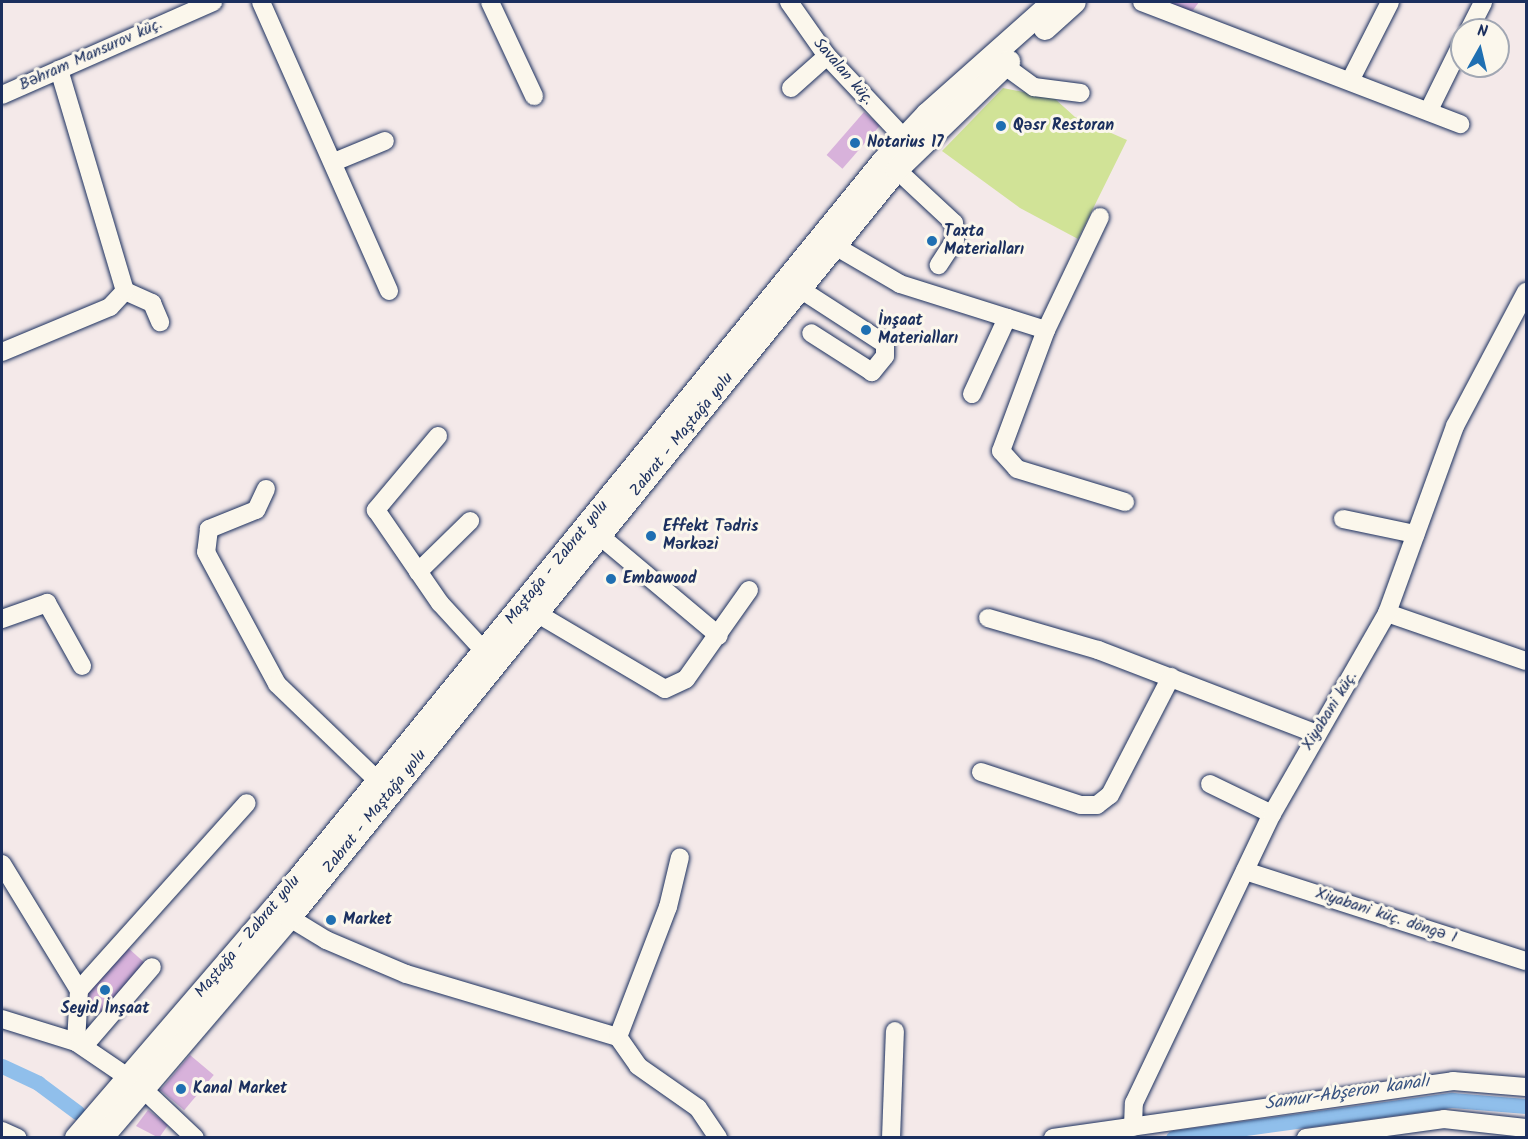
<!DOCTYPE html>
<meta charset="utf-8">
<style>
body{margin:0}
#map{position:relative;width:1528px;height:1139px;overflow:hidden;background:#f4e9e9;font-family:Kalam,sans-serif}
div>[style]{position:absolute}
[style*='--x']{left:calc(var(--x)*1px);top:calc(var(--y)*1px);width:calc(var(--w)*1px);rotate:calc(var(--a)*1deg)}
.green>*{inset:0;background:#d1e397}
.canal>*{height:15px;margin:-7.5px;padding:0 7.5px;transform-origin:7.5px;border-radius:7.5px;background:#90bfeb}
.building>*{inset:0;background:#d8b2db;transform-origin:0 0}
.roads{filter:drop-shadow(0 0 2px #1b2f5e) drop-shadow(0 0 2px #1b2f5e)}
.minor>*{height:18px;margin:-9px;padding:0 9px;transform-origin:9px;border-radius:9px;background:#fbf7ec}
.major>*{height:22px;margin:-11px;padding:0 11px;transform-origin:11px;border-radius:11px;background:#fbf7ec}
.dots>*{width:16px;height:16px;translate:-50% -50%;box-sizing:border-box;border:3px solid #fbf7ec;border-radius:50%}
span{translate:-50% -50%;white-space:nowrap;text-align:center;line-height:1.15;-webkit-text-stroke:6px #fbf7ec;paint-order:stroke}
.street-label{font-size:16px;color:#1b2f5e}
.poi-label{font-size:16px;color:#1b2f5e;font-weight:700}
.left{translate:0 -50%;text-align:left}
.water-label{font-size:18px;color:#385381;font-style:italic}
.frame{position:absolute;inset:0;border:3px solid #1b2f5e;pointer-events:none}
.north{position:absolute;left:1450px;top:18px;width:60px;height:60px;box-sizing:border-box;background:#fbf7ec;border:2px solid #a1a7b3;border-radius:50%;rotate:8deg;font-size:16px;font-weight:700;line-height:24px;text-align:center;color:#1b2f5e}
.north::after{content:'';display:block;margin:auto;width:21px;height:27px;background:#1f6fb2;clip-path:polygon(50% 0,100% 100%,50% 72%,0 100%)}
</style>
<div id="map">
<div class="green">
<i style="clip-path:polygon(1003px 88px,1054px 98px,1075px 117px,1127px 140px,1078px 239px,1020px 208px,942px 151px)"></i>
</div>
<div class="canal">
<i style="--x:2;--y:1066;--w:40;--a:25"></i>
<i style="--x:38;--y:1083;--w:49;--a:36.6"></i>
<i style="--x:1173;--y:1138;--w:282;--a:-7.8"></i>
<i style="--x:1452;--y:1100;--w:74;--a:4.6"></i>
</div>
<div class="building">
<i style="clip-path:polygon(1161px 2px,1199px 2px,1191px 13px)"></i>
<i style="left:864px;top:112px;width:21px;height:57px;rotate:41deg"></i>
<i style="left:127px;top:947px;width:24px;height:67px;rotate:42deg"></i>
<i style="left:190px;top:1055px;width:31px;height:46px;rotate:40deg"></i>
<i style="clip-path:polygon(148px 1110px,168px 1125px,159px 1138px,136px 1126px)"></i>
</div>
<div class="roads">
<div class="minor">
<i style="--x:261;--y:2;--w:316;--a:66.1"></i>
<i style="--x:490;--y:2;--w:104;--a:64.9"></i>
<i style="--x:789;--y:2;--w:66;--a:54.9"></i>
<i style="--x:827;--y:56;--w:112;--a:46.8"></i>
<i style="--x:1142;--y:2;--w:341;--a:21"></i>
<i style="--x:1469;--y:30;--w:31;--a:-63"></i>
<i style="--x:1005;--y:66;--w:36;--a:36"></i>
<i style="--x:1034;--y:87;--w:47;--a:7.3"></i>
<i style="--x:1351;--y:79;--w:86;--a:-63.1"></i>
<i style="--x:791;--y:88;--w:48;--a:-41.6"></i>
<i style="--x:2;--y:95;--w:231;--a:-23.8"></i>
<i style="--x:1429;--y:110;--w:75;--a:-63.8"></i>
<i style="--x:334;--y:162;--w:55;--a:-22.4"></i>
<i style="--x:897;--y:170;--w:78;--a:42.9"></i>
<i style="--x:954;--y:223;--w:17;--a:87"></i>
<i style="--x:955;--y:240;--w:30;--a:123"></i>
<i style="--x:1100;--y:217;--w:125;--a:115.5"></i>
<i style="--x:1046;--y:330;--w:129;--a:110.4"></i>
<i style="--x:1001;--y:451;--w:24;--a:48"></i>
<i style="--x:1017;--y:469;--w:113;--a:17"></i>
<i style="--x:835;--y:246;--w:75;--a:30.3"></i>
<i style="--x:900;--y:284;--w:153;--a:17.5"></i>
<i style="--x:800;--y:289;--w:101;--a:32.9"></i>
<i style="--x:885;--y:344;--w:12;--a:90"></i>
<i style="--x:885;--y:356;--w:21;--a:129"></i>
<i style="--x:872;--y:372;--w:72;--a:-147.4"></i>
<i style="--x:125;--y:291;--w:30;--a:24"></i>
<i style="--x:152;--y:303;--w:21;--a:67"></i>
<i style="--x:2;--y:352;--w:117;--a:-22.6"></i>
<i style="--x:110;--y:307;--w:22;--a:-47"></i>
<i style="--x:125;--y:291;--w:231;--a:-106.6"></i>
<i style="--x:972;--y:394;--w:84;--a:-65.3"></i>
<i style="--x:438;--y:436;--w:97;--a:130"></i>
<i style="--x:376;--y:510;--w:113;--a:55.5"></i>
<i style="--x:440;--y:603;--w:67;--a:47.4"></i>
<i style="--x:266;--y:489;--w:23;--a:115"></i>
<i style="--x:256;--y:510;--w:51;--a:158"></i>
<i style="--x:209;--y:529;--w:23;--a:97"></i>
<i style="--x:206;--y:552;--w:150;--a:61.7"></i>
<i style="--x:277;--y:684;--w:140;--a:43.8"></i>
<i style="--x:1343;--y:519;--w:74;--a:11.8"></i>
<i style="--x:600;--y:536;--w:155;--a:40"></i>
<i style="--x:418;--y:572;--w:73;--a:-44.4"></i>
<i style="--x:1387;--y:613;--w:147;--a:19.1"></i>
<i style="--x:538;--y:614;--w:147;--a:30.6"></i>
<i style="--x:665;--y:689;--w:23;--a:-25"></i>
<i style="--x:686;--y:679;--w:109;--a:-54.7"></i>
<i style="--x:988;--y:618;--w:115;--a:16.2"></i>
<i style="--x:1098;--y:650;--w:231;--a:21"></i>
<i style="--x:2;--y:619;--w:48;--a:-19.6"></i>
<i style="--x:47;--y:603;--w:72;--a:60.9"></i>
<i style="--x:981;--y:772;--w:105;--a:18.3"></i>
<i style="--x:1081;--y:805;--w:16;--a:0"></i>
<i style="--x:1097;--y:805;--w:16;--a:-38"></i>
<i style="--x:1110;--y:795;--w:133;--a:-62.7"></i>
<i style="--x:1210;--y:784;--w:69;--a:25.8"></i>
<i style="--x:2;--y:864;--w:148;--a:58.6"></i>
<i style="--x:79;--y:990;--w:52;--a:93.3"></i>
<i style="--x:1245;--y:871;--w:295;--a:17.8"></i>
<i style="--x:290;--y:918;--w:42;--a:31.4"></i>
<i style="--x:326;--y:940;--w:87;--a:23"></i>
<i style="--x:406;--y:974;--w:221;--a:16.6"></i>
<i style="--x:618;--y:1037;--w:139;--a:-69"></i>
<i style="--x:668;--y:907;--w:51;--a:-76.5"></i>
<i style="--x:79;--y:990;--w:251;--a:-48.1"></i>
<i style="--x:2;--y:1019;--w:77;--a:17.3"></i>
<i style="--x:76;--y:1042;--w:64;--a:34.2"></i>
<i style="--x:618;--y:1037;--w:35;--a:55"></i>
<i style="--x:638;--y:1066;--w:73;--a:35"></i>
<i style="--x:698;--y:1108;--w:36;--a:56"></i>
<i style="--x:84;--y:1046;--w:104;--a:-49.3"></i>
<i style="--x:144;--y:1090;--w:70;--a:43.3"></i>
<i style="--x:1133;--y:1127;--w:24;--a:-88"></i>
<i style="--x:1134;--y:1103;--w:320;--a:-64.5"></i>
<i style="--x:1272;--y:814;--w:232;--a:-60.2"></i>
<i style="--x:1387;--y:613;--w:199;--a:-70"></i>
<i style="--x:1455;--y:426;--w:152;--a:-62.1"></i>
<i style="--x:2;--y:1131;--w:17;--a:24"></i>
<i style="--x:891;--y:1138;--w:107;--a:-87.9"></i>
<i style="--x:1053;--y:1138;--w:404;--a:-8.1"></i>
<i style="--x:1453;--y:1081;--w:73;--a:4.7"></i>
<i style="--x:1306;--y:1138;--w:139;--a:-7.8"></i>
<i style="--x:1444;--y:1119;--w:82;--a:6.3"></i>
</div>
<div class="major">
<i style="--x:1045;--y:29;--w:40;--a:-42"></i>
<i style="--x:76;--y:1138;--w:305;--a:-49.3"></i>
<i style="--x:275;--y:907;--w:962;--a:-50.82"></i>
<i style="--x:883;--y:161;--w:64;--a:-46.9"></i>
<i style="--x:927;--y:114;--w:169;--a:-41.6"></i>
<i style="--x:102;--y:1138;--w:289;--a:-49.5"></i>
<i style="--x:290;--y:918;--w:963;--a:-50.94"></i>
<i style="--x:897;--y:170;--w:156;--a:-44"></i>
</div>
</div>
<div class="dots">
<i style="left:1001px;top:126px;background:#1f6fb2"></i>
<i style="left:855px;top:143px;background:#1f6fb2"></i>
<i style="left:932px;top:241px;background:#1f6fb2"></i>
<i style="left:866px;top:330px;background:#1f6fb2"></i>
<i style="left:651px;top:536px;background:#1f6fb2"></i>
<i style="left:611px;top:579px;background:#1f6fb2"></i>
<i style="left:331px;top:920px;background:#1f6fb2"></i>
<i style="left:105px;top:990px;background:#1f6fb2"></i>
<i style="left:181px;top:1089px;background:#1f6fb2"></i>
</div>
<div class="street-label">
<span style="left:91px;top:55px;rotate:-24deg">Bəhram Mansurov küç.</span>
<span style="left:843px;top:72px;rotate:49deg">Savalan küç.</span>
<span style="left:682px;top:435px;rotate:-51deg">Zabrat - Maştağa yolu</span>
<span style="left:557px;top:563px;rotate:-51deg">Maştağa - Zabrat yolu</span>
<span style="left:1330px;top:711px;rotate:-58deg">Xiyabani küç.</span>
<span style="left:375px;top:812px;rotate:-51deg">Zabrat - Maştağa yolu</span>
<span style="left:1386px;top:916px;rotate:18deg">Xiyabani küç. döngə 1</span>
<span style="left:248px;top:937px;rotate:-50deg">Maştağa - Zabrat yolu</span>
</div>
<div class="poi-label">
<span class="left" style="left:1013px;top:126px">Qəsr Restoran</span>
<span class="left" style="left:867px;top:143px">Notarius 17</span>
<span class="left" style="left:944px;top:241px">Taxta<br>Materialları</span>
<span class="left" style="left:878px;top:330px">İnşaat<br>Materialları</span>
<span class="left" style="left:663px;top:536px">Effekt Tədris<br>Mərkəzi</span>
<span class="left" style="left:623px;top:579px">Embawood</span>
<span class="left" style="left:343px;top:920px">Market</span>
<span style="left:105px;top:1009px">Seyid İnşaat</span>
<span class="left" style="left:193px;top:1089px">Kanal Market</span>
</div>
<div class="water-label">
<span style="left:1347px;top:1094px;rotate:-8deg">Samur-Abşeron kanalı</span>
</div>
<div class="frame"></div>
<div class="north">N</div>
</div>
